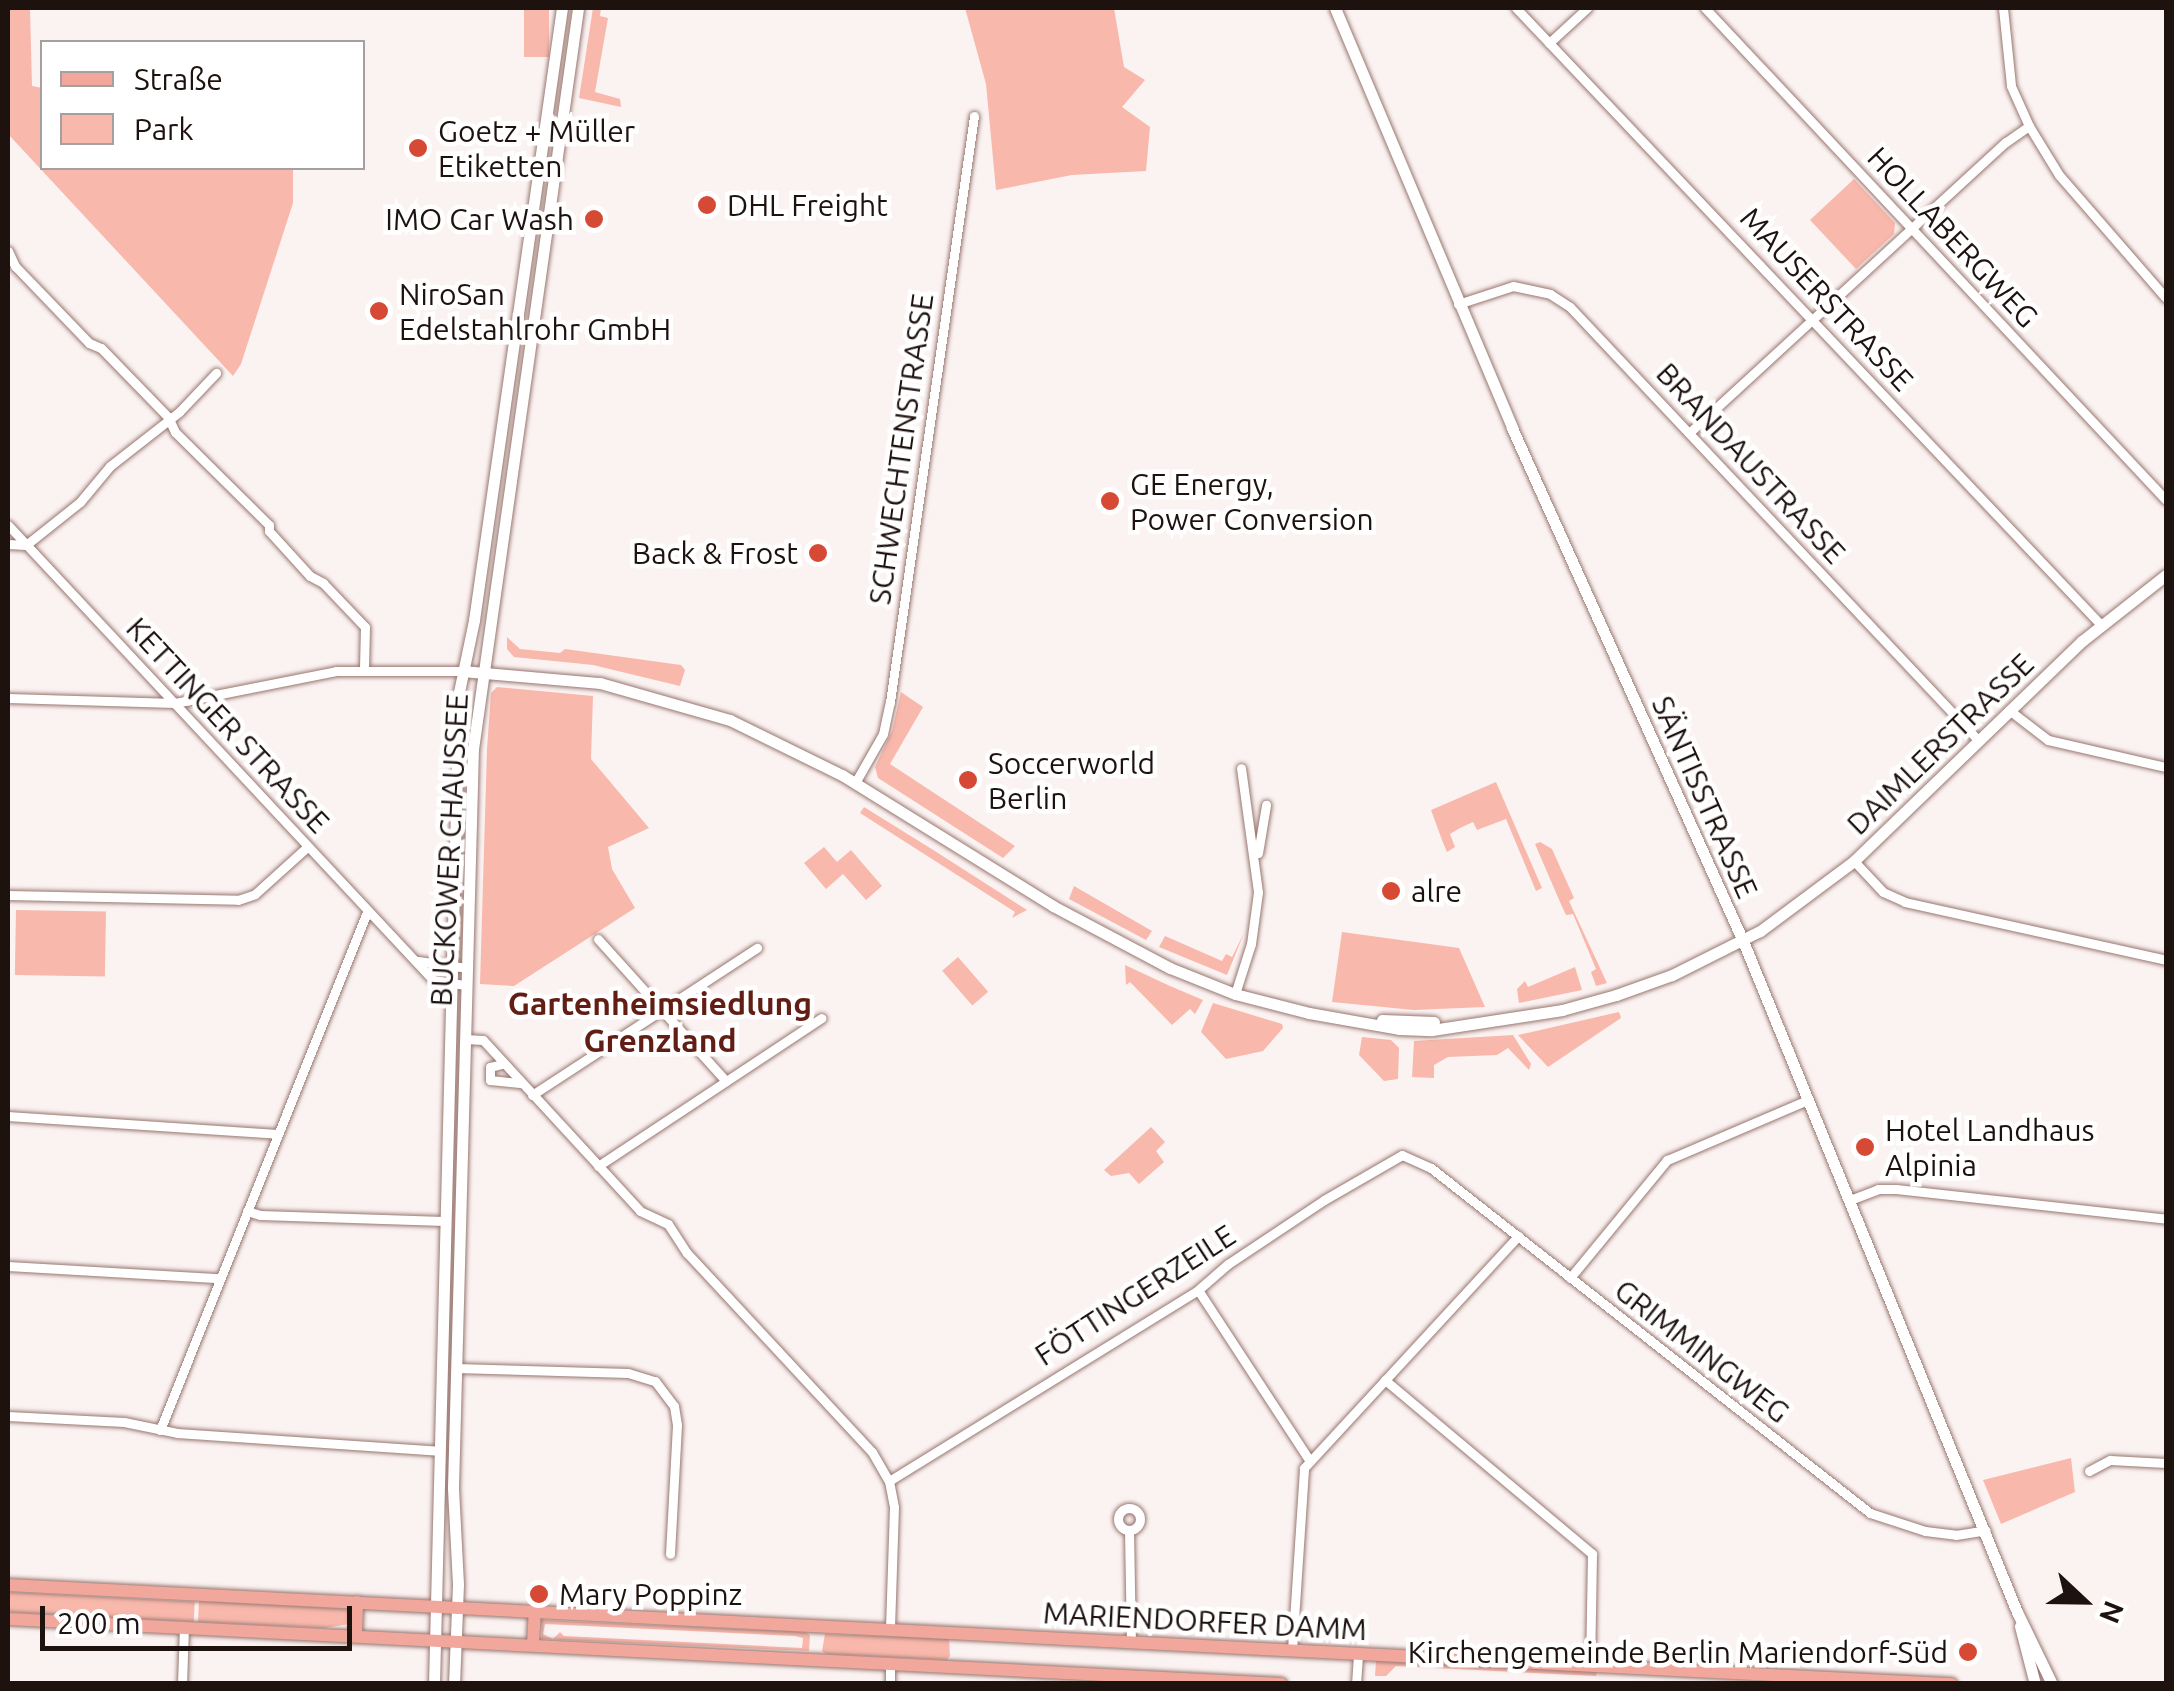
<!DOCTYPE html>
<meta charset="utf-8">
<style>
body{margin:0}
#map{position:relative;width:2174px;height:1691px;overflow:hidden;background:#fbf3f2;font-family:Ubuntu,sans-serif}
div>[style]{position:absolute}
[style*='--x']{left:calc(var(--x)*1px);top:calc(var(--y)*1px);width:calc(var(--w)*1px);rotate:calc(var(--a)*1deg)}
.green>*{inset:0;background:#f9b8ac;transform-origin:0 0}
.roads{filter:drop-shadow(0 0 2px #98766f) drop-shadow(0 0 2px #98766f)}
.street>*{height:9px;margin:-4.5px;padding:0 4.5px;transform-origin:4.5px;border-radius:4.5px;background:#fff}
.street>.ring{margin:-4.5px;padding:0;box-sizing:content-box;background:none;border:9px solid #fff;border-radius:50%}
.secondary>*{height:11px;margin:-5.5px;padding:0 5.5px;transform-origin:5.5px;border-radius:5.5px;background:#fff}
.primary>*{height:12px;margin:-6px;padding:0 6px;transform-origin:6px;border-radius:6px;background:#f1a79b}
.dots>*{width:28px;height:28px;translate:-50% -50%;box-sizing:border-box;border:5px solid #fff;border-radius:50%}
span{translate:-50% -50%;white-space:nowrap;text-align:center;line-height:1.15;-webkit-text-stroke:9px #fff;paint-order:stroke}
.poi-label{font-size:30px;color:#1e120f}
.left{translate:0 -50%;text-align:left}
.right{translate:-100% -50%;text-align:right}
.street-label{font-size:30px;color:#1e120f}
.neighbourhood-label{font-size:32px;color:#621e14;font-weight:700}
.frame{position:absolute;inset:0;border:10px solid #1e120f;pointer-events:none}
.legend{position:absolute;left:40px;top:40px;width:325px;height:130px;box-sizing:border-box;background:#fff;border:2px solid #a5a09f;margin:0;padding:12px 18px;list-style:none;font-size:30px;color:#1e120f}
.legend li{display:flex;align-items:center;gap:20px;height:50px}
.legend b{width:50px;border:2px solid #a5a09f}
.north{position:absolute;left:2034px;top:1551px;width:100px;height:100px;-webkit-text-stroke:8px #fff;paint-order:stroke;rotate:112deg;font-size:28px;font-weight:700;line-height:40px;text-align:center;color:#1e120f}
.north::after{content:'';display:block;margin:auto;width:35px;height:45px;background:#1e120f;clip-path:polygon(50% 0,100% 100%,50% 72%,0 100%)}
.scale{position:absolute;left:40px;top:1606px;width:312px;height:45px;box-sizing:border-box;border:5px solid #1e120f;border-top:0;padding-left:12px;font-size:30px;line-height:35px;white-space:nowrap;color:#1e120f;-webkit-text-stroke:8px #fff;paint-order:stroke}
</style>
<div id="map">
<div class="green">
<i style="clip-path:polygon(8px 8px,30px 8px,32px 86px,42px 88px,42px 168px,293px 168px,293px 203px,241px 364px,233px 376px,8px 134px)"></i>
<i style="left:524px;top:8px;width:25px;height:49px"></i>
<i style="clip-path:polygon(593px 8px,601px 8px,600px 16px,608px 18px,595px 92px,620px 99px,621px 107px,579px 98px)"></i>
<i style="clip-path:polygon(965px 8px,1114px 8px,1124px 67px,1145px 80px,1122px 107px,1150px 127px,1146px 171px,1072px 175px,996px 190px,986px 84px)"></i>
<i style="clip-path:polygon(1854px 179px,1895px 223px,1894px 234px,1856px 269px,1810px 220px)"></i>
<i style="clip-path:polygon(507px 637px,520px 649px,560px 653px,565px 649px,681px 665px,685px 670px,680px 686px,593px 665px,514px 657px,507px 649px)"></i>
<i style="clip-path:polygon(497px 687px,593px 696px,591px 759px,649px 828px,608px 847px,612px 869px,635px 908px,514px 986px,480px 984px,487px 749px,491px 693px)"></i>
<i style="clip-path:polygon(901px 692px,923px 707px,890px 764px,1015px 846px,1003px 858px,878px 778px,875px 767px,892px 731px)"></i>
<i style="clip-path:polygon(1496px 782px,1542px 888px,1536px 891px,1506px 819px,1477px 830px,1473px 822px,1460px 828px,1450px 834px,1455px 847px,1447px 852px,1442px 840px,1431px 810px)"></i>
<i style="clip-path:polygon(864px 807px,938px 853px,1027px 910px,1012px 918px,1015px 912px,860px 813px)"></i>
<i style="clip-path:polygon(1540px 842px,1552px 849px,1574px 898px,1569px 901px,1607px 983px,1596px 986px,1591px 972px,1596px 969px,1573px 914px,1566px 915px,1560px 902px,1535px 844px)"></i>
<i style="clip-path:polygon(824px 847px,837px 862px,851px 850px,882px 886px,866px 900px,843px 874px,826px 889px,804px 863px)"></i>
<i style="clip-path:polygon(1074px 886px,1152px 931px,1146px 940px,1069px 899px)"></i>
<i style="left:16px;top:910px;width:90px;height:65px;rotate:1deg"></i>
<i style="clip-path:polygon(1342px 932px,1459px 948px,1485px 1007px,1414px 1010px,1332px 1002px)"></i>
<i style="clip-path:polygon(1244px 933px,1227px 975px,1159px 947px,1165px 936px,1222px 961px,1226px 954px,1232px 957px)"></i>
<i style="left:958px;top:957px;width:46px;height:21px;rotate:49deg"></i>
<i style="clip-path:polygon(1125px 965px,1170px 986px,1203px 1000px,1195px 1014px,1190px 1009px,1172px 1025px,1130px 982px,1126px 985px)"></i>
<i style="clip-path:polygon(1575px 967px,1582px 990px,1519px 1003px,1517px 989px,1525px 981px,1528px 987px)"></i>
<i style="clip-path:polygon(1213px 1003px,1282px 1024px,1283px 1028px,1263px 1051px,1226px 1059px,1201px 1032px)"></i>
<i style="clip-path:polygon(1619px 1012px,1621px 1018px,1548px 1067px,1518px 1035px)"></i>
<i style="clip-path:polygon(1513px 1035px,1531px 1064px,1529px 1070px,1508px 1048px,1497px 1055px,1448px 1057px,1434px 1065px,1434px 1078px,1412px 1077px,1414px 1041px)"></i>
<i style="clip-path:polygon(1362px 1037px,1391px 1040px,1399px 1048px,1398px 1079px,1384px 1081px,1359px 1055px)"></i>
<i style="clip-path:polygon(1151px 1127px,1165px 1142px,1156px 1151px,1164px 1162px,1139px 1184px,1129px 1173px,1111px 1176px,1104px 1170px)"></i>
<i style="clip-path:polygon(2071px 1458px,2075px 1492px,2001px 1524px,1983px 1480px)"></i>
<i style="left:8px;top:1592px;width:187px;height:20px;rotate:3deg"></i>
<i style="clip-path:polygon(199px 1601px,349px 1609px,350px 1624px,324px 1628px,198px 1622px)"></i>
<i style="clip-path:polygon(evenodd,541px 1620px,805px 1632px,810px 1635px,809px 1651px,542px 1639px,541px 1620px,545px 1624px,795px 1636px,803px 1638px,802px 1648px,564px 1636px,560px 1632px,553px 1639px,543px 1634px,545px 1624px)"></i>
<i style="clip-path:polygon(825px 1634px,949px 1639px,950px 1656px,947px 1660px,826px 1654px,822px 1651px)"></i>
<i style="clip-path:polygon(1376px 1661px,1597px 1672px,1596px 1676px,1396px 1666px,1386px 1676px,1375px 1676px)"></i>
</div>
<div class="roads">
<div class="street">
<i style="--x:1516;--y:8;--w:850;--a:46.52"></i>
<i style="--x:1705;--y:8;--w:674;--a:46.86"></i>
<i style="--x:2003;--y:8;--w:78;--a:84.1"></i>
<i style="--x:2011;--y:86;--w:44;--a:65.8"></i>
<i style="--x:2029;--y:126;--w:57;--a:58.5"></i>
<i style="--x:2059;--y:175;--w:163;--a:49"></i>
<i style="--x:1549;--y:43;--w:52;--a:-42.6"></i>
<i style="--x:8;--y:251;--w:17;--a:65"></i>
<i style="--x:15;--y:266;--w:107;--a:46.1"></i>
<i style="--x:89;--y:343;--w:13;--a:23"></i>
<i style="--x:101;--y:348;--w:96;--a:45.8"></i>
<i style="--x:168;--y:417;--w:17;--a:65"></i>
<i style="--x:175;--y:432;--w:132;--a:44.7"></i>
<i style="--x:269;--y:525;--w:6;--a:90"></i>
<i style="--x:269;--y:531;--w:61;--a:47.7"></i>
<i style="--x:310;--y:576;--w:15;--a:28"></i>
<i style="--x:323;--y:583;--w:61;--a:46.3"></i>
<i style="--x:365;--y:627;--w:42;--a:91.4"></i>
<i style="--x:1458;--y:304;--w:58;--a:-18.1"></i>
<i style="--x:1513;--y:286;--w:38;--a:12"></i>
<i style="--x:1550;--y:294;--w:24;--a:33"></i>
<i style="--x:1570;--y:307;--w:596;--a:46.7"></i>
<i style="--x:1689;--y:433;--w:430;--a:-42.6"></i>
<i style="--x:2006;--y:142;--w:28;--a:-35"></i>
<i style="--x:8;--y:525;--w:623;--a:46.95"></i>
<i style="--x:433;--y:980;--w:33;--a:9"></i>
<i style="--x:8;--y:544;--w:18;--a:3"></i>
<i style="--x:26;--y:545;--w:69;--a:-38.5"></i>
<i style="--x:80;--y:502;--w:47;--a:-50.2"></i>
<i style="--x:110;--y:466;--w:88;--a:-38"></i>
<i style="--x:179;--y:412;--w:54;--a:-46.5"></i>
<i style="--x:8;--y:698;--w:167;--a:1.7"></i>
<i style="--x:175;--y:703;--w:164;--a:-11.2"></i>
<i style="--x:336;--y:671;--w:126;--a:0"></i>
<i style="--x:2009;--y:710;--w:49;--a:37.6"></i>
<i style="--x:2048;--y:740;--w:121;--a:12.9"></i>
<i style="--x:855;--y:783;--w:56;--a:-60.3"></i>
<i style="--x:883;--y:734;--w:33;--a:-78"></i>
<i style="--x:890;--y:702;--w:592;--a:-81.84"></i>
<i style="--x:1258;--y:853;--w:49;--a:-80.5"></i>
<i style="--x:1854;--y:861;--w:42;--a:46.9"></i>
<i style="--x:1883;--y:892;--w:24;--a:24"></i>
<i style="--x:1905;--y:902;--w:267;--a:12.5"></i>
<i style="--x:8;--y:895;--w:230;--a:1.2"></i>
<i style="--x:238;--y:900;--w:18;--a:-19"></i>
<i style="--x:255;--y:894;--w:70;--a:-42.1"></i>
<i style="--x:598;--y:939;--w:191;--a:48"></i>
<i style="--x:418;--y:961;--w:49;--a:8.1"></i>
<i style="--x:1235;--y:994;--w:52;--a:-72.3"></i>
<i style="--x:1251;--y:944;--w:52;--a:-82.3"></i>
<i style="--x:1258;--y:892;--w:125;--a:-97.8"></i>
<i style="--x:465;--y:1039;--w:18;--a:3"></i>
<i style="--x:483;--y:1040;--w:232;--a:47.4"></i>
<i style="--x:640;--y:1211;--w:31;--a:25"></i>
<i style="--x:668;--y:1224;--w:35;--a:57"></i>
<i style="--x:687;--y:1253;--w:272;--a:47.1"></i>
<i style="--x:872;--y:1452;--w:34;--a:60"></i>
<i style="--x:889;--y:1481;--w:26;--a:79"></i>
<i style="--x:894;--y:1507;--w:123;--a:91.9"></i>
<i style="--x:502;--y:1064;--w:12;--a:166"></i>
<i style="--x:490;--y:1067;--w:13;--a:90"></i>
<i style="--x:490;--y:1080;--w:30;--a:6"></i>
<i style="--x:532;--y:1095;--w:269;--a:-33.2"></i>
<i style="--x:8;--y:1116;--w:269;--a:3.8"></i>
<i style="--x:598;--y:1166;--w:268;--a:-33.5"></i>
<i style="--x:1850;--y:1200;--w:30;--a:-21"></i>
<i style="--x:1878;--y:1189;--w:18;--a:0"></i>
<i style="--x:1896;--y:1189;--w:272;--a:6.3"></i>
<i style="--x:247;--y:1211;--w:14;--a:17"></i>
<i style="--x:260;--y:1215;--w:184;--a:1.9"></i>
<i style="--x:8;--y:1266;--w:211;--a:3.3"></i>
<i style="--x:1570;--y:1278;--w:153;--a:-50.6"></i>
<i style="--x:1667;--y:1160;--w:153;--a:-23.1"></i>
<i style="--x:1198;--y:1290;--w:204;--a:56.8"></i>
<i style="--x:456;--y:1368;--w:172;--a:1.7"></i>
<i style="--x:628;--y:1373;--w:28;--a:17"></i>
<i style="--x:655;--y:1381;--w:31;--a:53"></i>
<i style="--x:674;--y:1406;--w:19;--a:81"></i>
<i style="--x:677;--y:1425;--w:129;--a:93.1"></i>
<i style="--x:1385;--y:1380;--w:270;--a:40"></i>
<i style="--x:1592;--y:1554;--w:111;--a:91"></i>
<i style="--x:8;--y:1416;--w:116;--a:3"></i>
<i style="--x:124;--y:1422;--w:54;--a:11.7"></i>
<i style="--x:177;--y:1433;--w:262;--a:3.9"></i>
<i style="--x:160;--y:1430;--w:558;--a:-68.22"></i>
<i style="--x:2089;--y:1471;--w:24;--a:-28"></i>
<i style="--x:2110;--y:1460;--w:56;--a:3.1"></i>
<i style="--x:889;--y:1481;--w:363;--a:-31.7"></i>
<i style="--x:1198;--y:1290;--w:40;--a:-41"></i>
<i style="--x:1228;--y:1264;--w:115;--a:-33.7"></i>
<i style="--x:1324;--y:1200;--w:90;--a:-30"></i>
<i style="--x:1402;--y:1155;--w:32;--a:24"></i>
<i style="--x:1431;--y:1168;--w:558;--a:38.16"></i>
<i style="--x:1870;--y:1513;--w:58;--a:18.1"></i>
<i style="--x:1925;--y:1531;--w:31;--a:7"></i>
<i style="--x:1956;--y:1535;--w:30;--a:-9"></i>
<i class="ring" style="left:1118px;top:1508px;width:13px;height:13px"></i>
<i style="--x:1129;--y:1530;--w:112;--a:89"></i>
<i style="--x:1292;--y:1650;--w:182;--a:-86.2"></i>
<i style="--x:1304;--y:1468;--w:316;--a:-47.3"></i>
<i style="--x:182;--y:1684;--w:56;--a:-88"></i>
<i style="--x:890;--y:1684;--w:20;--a:-90"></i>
<i style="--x:1356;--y:1684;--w:31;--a:-86"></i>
</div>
<div class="secondary">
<i style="--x:1335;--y:8;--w:456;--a:67.1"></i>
<i style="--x:1512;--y:428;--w:563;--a:65.76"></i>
<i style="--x:1743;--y:941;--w:725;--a:67.79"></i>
<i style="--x:2017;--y:1612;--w:80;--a:64.1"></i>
<i style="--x:462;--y:671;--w:139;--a:5"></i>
<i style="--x:600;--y:683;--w:135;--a:15.9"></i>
<i style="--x:730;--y:720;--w:125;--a:26.2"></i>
<i style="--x:842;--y:775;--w:248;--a:31.8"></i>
<i style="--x:1053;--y:906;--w:132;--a:27.9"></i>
<i style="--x:1170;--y:968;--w:70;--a:21.8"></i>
<i style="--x:1235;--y:994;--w:76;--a:14.4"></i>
<i style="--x:1309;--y:1013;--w:91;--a:10.1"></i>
<i style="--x:1399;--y:1029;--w:33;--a:2"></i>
<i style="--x:1432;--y:1030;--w:132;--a:-8.7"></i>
<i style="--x:1562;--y:1010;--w:56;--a:-15.5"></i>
<i style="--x:1616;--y:995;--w:59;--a:-19.7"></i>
<i style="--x:1672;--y:975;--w:98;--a:-26.6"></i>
<i style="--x:1760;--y:931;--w:117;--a:-36.7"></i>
<i style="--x:1854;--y:861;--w:317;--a:-44"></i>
<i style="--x:2082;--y:641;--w:107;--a:-38.2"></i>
<i style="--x:1382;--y:1020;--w:52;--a:2.2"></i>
<i style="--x:2020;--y:1626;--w:60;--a:75.5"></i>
<i style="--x:434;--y:1684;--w:992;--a:-88.56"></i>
<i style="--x:459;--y:692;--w:74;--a:-78.2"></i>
<i style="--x:474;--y:620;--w:618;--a:-81.82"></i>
<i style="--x:454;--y:1684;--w:100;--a:-87.7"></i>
<i style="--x:458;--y:1584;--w:97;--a:-93"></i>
<i style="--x:453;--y:1487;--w:738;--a:-88.45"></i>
<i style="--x:473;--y:749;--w:748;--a:-81.93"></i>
</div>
<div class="primary">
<i style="--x:8;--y:1585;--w:1946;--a:2.92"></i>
<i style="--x:8;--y:1619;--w:1275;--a:2.92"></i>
<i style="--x:356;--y:1634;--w:32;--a:-88"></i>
<i style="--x:533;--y:1645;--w:33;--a:-87"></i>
</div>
</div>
<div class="dots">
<i style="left:418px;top:148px;background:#d64a35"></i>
<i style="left:707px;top:205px;background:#d64a35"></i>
<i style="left:594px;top:219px;background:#d64a35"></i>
<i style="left:379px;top:311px;background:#d64a35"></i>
<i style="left:1110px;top:501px;background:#d64a35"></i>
<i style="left:818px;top:553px;background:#d64a35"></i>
<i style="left:968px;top:780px;background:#d64a35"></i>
<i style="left:1391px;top:891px;background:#d64a35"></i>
<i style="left:1865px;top:1147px;background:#d64a35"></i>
<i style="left:539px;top:1594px;background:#d64a35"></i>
<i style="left:1968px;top:1652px;background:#d64a35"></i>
</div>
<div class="poi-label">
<span class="left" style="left:438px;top:148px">Goetz + Müller<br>Etiketten</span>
<span class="left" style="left:727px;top:205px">DHL Freight</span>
<span class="right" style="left:574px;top:219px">IMO Car Wash</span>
<span class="left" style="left:399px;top:311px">NiroSan<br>Edelstahlrohr GmbH</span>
<span class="left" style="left:1130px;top:501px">GE Energy,<br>Power Conversion</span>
<span class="right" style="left:798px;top:553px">Back &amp; Frost</span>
<span class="left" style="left:988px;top:780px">Soccerworld<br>Berlin</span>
<span class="left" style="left:1411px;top:891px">alre</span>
<span class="left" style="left:1885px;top:1147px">Hotel Landhaus<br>Alpinia</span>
<span class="left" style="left:559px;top:1594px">Mary Poppinz</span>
<span class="right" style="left:1948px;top:1652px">Kirchengemeinde Berlin Mariendorf-Süd</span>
</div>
<div class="street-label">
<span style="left:1953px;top:237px;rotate:47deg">HOLLABERGWEG</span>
<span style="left:1827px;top:299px;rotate:47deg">MAUSERSTRASSE</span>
<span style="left:901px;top:449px;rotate:-82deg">SCHWECHTENSTRASSE</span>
<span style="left:1751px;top:463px;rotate:47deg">BRANDAUSTRASSE</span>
<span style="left:228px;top:725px;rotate:47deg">KETTINGER STRASSE</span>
<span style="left:1940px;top:744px;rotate:-44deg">DAIMLERSTRASSE</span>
<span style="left:1705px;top:797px;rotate:66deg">SÄNTISSTRASSE</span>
<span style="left:449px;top:850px;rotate:-87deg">BUCKOWER CHAUSSEE</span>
<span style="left:1135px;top:1295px;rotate:-33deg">FÖTTINGERZEILE</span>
<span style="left:1702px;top:1351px;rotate:38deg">GRIMMINGWEG</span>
<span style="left:1205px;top:1621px;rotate:3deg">MARIENDORFER DAMM</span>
</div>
<div class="neighbourhood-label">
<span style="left:660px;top:1022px">Gartenheimsiedlung<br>Grenzland</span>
</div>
<div class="frame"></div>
<ul class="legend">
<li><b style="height:12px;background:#f1a79b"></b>Straße</li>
<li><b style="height:28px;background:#f9b8ac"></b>Park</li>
</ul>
<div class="north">N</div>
<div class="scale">200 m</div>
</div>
